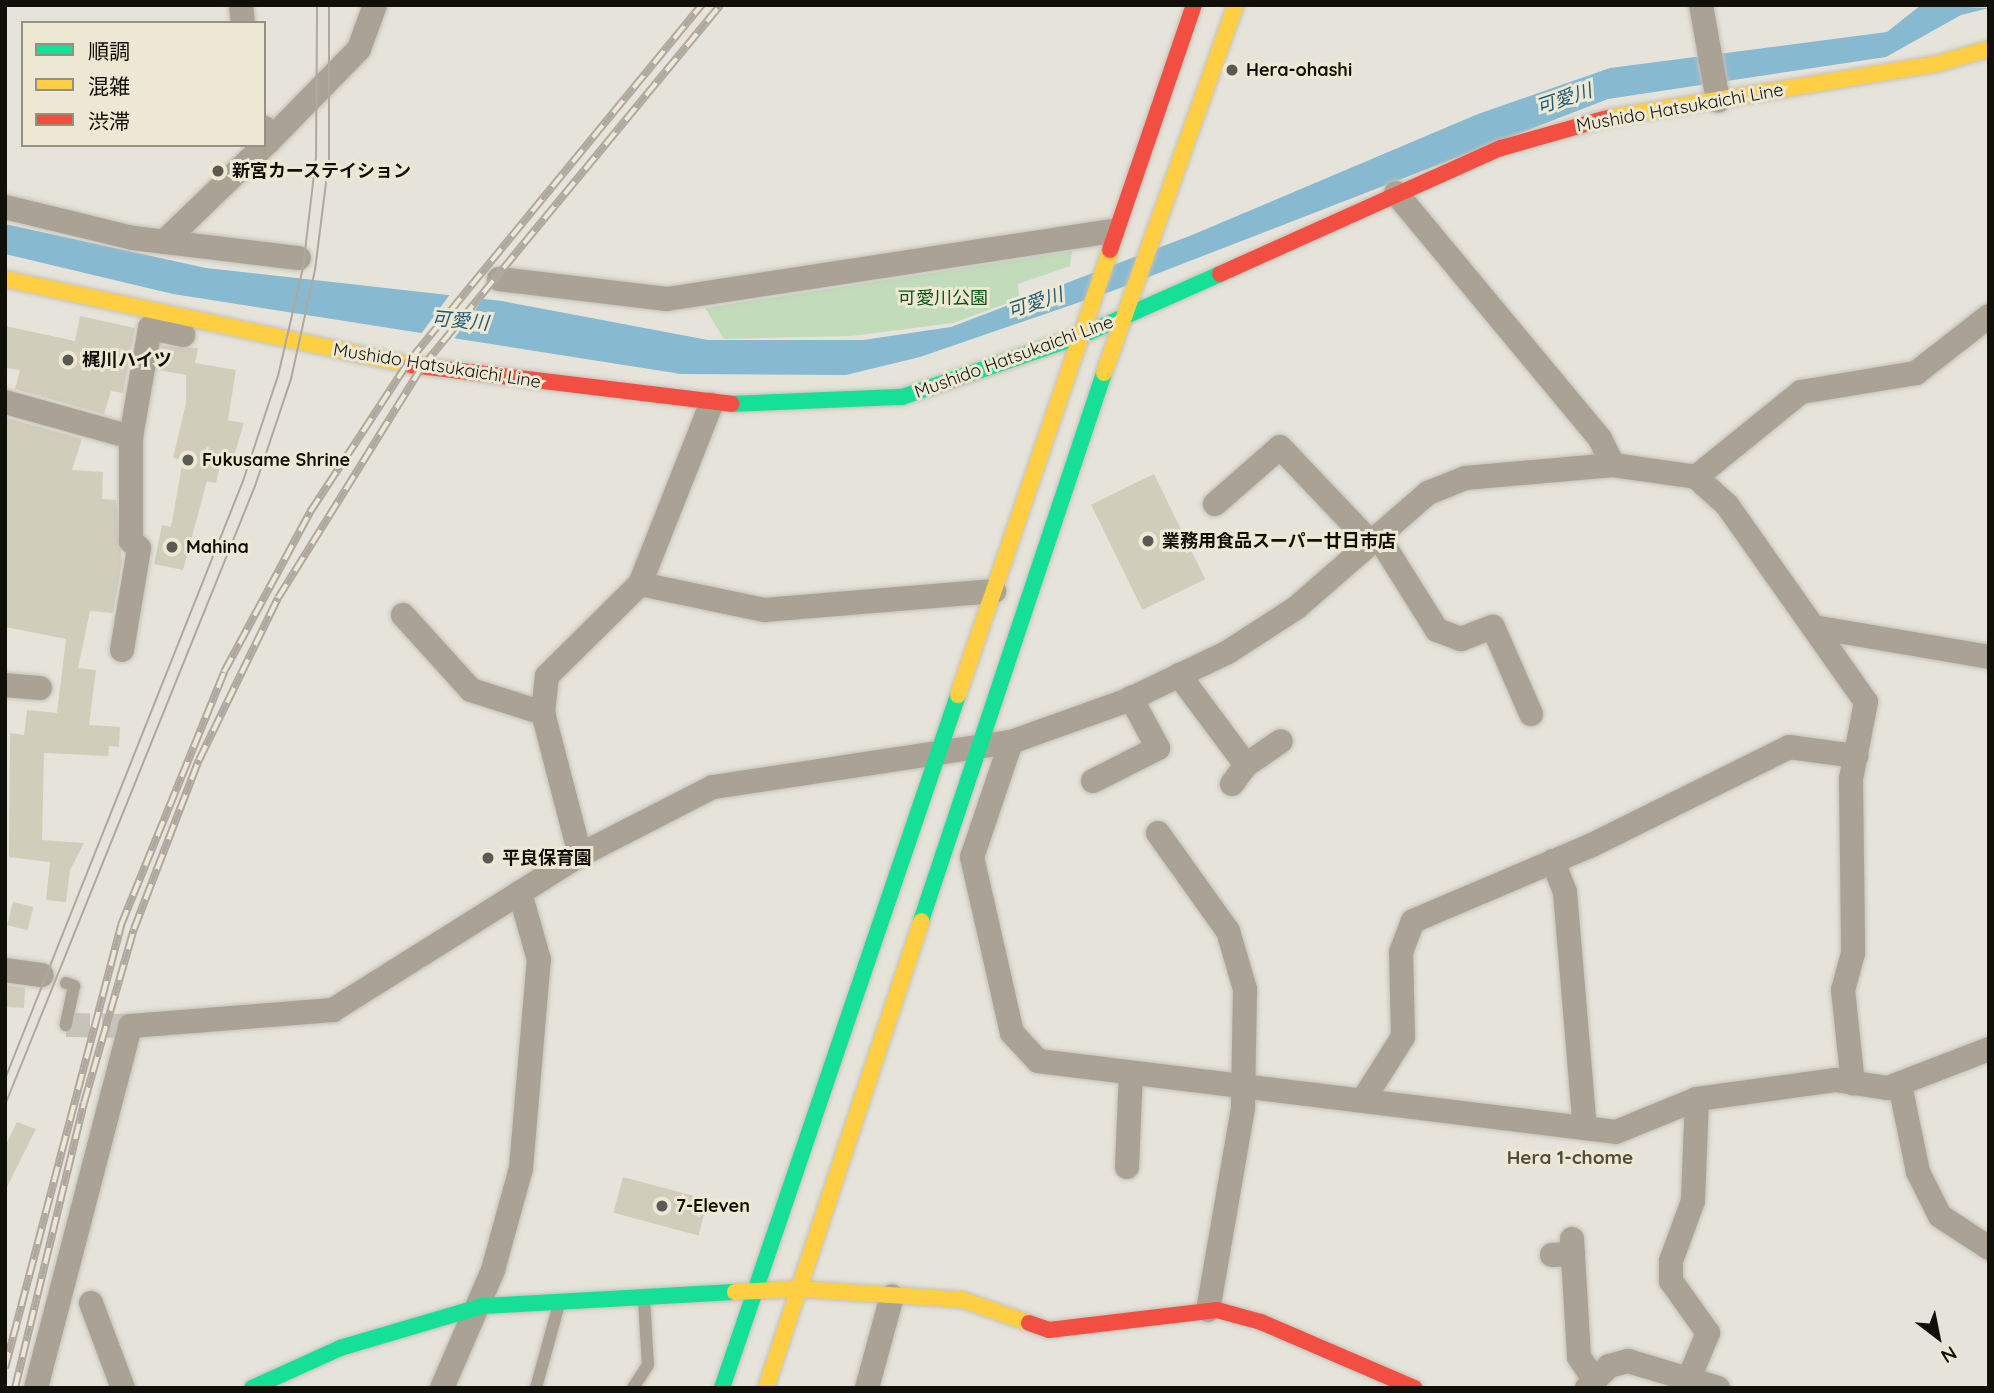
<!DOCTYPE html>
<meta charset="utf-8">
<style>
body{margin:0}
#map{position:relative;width:1994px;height:1393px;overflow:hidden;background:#e6e4da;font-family:Quicksand,"Noto Sans JP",sans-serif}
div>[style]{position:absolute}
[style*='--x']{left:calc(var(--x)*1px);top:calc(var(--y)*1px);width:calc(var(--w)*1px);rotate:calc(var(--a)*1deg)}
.green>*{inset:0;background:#c1dbbb}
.water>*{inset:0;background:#87b9d1}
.pier>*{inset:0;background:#e6e4da}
.building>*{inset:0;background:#d1cdbb;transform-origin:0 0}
.street-tunnel>*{height:24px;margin-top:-12px;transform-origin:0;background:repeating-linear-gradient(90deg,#c6c4ba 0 24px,transparent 0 36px)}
.roads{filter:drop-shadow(0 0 2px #c3c1b9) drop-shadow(0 0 2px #c3c1b9)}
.lane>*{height:12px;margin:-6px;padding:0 6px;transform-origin:6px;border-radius:6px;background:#aaa294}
.street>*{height:24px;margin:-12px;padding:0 12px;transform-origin:12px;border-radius:12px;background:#aaa294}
.fast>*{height:16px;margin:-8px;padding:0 8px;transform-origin:8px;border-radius:8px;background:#16e098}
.slow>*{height:16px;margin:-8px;padding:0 8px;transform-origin:8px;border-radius:8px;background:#ffcf43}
.jam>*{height:16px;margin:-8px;padding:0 8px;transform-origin:8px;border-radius:8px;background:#f24e42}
.tram>*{height:2px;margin:-1px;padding:0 1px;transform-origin:1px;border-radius:1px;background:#afa89e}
.rail>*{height:8px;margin-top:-4px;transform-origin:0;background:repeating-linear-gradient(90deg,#ece8d4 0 16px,#afa89e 0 32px);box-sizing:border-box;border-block:2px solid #afa89e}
.dots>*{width:19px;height:19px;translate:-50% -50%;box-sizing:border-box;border:4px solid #ece8d4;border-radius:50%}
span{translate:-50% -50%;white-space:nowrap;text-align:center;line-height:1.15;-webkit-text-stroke:6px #ece8d4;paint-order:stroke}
.poi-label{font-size:18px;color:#100f08;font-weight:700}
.left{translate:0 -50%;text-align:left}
.street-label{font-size:18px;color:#100f08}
.park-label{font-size:18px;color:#075510}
.water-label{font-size:19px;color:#215975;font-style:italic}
.neighbourhood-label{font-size:19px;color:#514d3d;font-weight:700}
.frame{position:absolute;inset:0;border:7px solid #100f08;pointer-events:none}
.legend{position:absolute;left:21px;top:21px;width:245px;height:126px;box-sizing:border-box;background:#ece8d4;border:2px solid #949182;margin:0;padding:9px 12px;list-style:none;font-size:21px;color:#100f08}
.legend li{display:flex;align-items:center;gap:14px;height:35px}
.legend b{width:35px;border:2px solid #949182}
.north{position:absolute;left:1903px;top:1302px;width:70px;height:70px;-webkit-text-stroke:5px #ece8d4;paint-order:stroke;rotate:148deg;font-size:19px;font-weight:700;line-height:28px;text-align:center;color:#100f08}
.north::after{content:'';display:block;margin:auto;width:24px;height:32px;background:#100f08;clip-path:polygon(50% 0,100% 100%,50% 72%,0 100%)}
</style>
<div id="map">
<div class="green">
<i style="clip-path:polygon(1072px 251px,1070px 266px,1018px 284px,1019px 299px,953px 323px,851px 336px,724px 339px,705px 308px)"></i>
</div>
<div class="water">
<i style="clip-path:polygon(1921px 5px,1989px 8px,1961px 15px,1886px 57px,1608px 99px,1115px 290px,920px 357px,846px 375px,681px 374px,173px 294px,5px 254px,5px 224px,206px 268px,502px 301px,708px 340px,863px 340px,951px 327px,1192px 235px,1478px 114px,1610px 68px,1887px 32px)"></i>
</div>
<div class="pier">
<i style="clip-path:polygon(451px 293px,485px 296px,451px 343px,418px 338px)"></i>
</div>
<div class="building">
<i style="clip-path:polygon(80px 316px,135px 328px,123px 393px,111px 391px,104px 414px,15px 389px,20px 370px,5px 368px,5px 326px,75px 341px)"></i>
<i style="clip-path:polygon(162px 346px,198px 348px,195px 363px,236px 370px,228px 420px,244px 423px,233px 459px,222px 457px,216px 483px,207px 481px,183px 570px,154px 564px,162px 525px,171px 527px,183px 460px,173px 458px,186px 403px,186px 375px,158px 370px)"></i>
<i style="clip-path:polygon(7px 418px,82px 439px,72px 470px,103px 472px,102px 499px,116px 500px,122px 561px,113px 613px,90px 611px,78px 668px,96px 670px,89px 725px,120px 727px,119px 747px,109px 746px,108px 756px,44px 753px,42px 840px,84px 843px,70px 870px,66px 902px,46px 900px,50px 862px,9px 857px,10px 733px,24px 735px,27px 710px,57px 713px,66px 639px,5px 627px)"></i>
<i style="left:1154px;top:474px;width:117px;height:70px;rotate:64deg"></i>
<i style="left:13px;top:902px;width:21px;height:24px;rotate:14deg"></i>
<i style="clip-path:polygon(5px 985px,25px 988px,24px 1008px,5px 1007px)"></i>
<i style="clip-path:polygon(17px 1122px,36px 1129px,5px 1191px,5px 1146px)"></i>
<i style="left:623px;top:1177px;width:88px;height:37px;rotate:15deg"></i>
</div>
<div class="street-tunnel">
<i style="--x:66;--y:1025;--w:64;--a:0.9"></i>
</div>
<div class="roads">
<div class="lane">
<i style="--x:66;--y:983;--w:9;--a:21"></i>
<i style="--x:74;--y:986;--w:40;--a:102"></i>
<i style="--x:536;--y:1388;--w:87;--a:-74.7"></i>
<i style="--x:633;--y:1388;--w:27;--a:-57"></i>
<i style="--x:648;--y:1365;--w:66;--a:-93.5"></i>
</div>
<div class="street">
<i style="--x:241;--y:5;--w:18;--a:84"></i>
<i style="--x:1701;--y:5;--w:97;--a:79.9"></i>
<i style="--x:268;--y:142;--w:130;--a:-45.6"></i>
<i style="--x:359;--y:49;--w:47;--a:-70"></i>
<i style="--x:1396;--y:193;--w:320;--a:50.3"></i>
<i style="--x:1600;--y:439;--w:29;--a:63"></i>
<i style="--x:5;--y:207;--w:132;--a:13.6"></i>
<i style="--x:133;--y:238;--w:167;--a:6.9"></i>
<i style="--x:164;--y:242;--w:144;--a:-43.9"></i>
<i style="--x:268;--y:142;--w:15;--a:-106"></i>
<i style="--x:499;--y:279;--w:169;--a:6.8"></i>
<i style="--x:667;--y:299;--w:451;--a:-8.7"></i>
<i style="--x:5;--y:402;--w:131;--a:15.5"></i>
<i style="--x:1696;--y:477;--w:135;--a:-39"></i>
<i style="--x:1801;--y:392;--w:117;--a:-9.4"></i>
<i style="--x:1916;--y:373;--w:93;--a:-38"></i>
<i style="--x:1215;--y:504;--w:86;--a:-41.2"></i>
<i style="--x:1280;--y:447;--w:131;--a:46.5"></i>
<i style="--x:1378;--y:536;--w:111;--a:57.9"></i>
<i style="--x:1437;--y:630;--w:26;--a:21"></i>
<i style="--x:1461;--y:639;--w:34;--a:-21"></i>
<i style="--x:1493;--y:627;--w:95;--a:66.4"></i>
<i style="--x:640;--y:584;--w:127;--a:11.8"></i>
<i style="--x:764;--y:610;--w:231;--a:-4.7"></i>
<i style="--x:403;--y:615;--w:101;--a:47.8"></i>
<i style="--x:471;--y:690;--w:76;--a:17.7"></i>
<i style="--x:1814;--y:627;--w:178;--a:9.7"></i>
<i style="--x:122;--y:650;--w:103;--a:-80.5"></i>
<i style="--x:139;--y:548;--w:11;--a:-139"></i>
<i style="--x:131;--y:541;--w:104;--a:-90"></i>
<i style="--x:131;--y:437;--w:111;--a:-80.1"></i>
<i style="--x:150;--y:328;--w:34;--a:12"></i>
<i style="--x:1179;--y:675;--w:112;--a:53.3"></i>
<i style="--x:1246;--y:765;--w:42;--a:-34.4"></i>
<i style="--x:5;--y:685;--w:35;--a:5"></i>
<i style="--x:1011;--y:742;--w:121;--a:108.7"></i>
<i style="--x:972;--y:857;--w:180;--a:77.2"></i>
<i style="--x:1012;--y:1033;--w:38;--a:47"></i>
<i style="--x:1038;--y:1061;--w:582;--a:7"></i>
<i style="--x:1616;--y:1132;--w:87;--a:-22.2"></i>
<i style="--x:1697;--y:1099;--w:139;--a:-7.8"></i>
<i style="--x:1835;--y:1080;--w:54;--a:8.6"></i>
<i style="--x:1888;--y:1088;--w:108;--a:-21.1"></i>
<i style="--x:1093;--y:781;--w:73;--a:-26.9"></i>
<i style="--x:1158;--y:748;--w:57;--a:-118.4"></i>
<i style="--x:1232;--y:784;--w:24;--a:-54"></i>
<i style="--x:1158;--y:833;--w:120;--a:54.5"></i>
<i style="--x:1228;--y:931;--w:60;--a:73.7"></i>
<i style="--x:1245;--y:989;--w:119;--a:91"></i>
<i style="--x:1243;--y:1108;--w:205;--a:99.8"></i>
<i style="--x:580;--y:855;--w:147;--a:-104.6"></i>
<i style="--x:543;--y:713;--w:37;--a:-84"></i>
<i style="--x:547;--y:676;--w:131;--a:-44.7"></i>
<i style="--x:640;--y:584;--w:193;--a:-68.4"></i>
<i style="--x:1553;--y:861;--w:33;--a:69"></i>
<i style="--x:1565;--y:892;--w:237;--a:85.2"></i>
<i style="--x:5;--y:970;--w:37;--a:8"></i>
<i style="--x:1900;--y:1085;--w:89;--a:78.3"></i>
<i style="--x:1918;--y:1172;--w:49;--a:63.4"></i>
<i style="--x:1940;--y:1216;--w:59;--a:33.1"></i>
<i style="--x:1365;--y:1097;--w:71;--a:-57.7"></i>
<i style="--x:1403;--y:1037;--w:85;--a:-91.3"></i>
<i style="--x:1401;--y:952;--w:33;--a:-69"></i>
<i style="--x:1413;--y:921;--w:192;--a:-23"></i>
<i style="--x:1590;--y:846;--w:222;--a:-26.4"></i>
<i style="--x:1789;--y:747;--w:68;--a:7.7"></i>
<i style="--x:1127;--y:1167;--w:94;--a:-87.6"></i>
<i style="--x:1572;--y:1239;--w:118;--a:86.6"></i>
<i style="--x:1579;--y:1357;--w:25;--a:56"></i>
<i style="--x:1552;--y:1255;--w:21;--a:-3"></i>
<i style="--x:91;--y:1303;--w:91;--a:69.4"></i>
<i style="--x:1690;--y:1376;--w:47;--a:-67.3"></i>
<i style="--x:1708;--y:1333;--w:64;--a:-125.4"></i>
<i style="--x:1671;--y:1281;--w:20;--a:-90"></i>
<i style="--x:1671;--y:1261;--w:64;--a:-69.9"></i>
<i style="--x:1693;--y:1201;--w:102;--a:-87.8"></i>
<i style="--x:36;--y:1388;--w:374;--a:-75.4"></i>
<i style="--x:130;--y:1026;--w:204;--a:-4.5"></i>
<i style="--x:333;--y:1010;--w:292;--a:-32.1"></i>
<i style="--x:580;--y:855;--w:149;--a:-27.1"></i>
<i style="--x:713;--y:787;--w:301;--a:-8.6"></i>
<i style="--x:1011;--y:742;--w:124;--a:-19.7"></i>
<i style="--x:1128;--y:700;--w:111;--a:-25.6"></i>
<i style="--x:1228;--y:652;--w:81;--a:-32.9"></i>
<i style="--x:1296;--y:608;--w:175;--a:-41.1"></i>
<i style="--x:1428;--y:493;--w:40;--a:-22"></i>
<i style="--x:1465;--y:478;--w:149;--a:-5"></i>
<i style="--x:1613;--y:465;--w:84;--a:8.2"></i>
<i style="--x:1696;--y:477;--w:42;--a:42.1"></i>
<i style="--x:1727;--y:505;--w:241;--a:54.8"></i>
<i style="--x:1866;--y:702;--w:78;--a:101"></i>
<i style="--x:1851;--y:779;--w:174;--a:89.3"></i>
<i style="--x:1853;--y:953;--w:38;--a:105"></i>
<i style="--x:1843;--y:990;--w:94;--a:83.9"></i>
<i style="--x:442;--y:1388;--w:129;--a:-66.6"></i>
<i style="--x:493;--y:1270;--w:106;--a:-74.6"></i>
<i style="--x:521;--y:1168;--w:209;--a:-85.1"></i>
<i style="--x:539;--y:960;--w:70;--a:-105.8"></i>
<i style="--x:867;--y:1388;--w:95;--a:-74.8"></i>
<i style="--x:1587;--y:1388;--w:31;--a:-45"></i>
<i style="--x:1609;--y:1366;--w:20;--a:-15"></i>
<i style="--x:1628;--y:1361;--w:94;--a:16.7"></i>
</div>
<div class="fast">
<i style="--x:732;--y:404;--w:170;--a:-2.4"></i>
<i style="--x:902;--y:397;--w:191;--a:-18.9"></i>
<i style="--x:1083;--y:335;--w:150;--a:-24"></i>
<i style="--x:921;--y:921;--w:578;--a:-71.53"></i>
<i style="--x:252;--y:1388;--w:97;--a:-24.4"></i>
<i style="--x:340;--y:1348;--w:149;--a:-16.4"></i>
<i style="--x:483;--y:1306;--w:252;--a:-3.2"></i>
<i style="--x:722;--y:1388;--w:732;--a:-71.19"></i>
</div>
<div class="slow">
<i style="--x:1607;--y:118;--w:333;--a:-9.3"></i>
<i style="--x:1936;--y:64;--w:55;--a:-15.8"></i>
<i style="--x:5;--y:279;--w:415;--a:12"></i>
<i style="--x:1104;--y:373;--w:391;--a:-70.3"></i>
<i style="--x:958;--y:695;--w:470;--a:-71.1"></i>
<i style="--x:735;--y:1292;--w:64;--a:-2.7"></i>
<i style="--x:799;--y:1289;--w:164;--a:3.8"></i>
<i style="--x:963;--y:1300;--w:70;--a:19.2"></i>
<i style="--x:766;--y:1388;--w:492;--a:-71.6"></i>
</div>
<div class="jam">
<i style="--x:1110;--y:250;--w:259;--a:-71.1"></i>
<i style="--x:1220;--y:274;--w:308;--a:-24.2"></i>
<i style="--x:1501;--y:148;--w:110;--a:-15.8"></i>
<i style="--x:411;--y:365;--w:323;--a:6.9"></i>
<i style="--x:1029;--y:1323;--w:21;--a:19"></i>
<i style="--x:1049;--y:1330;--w:169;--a:-6.8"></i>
<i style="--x:1217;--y:1310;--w:46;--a:15.3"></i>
<i style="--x:1261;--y:1322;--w:167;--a:23.3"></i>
</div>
</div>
<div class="tram">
<i style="--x:5;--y:1079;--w:644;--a:-68.3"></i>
<i style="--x:243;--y:481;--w:111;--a:-71.6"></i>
<i style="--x:278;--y:376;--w:111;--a:-77"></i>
<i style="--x:303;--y:268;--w:111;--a:-83.3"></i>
<i style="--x:316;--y:158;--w:153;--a:-89.6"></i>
<i style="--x:5;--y:1105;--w:668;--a:-68.01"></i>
<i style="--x:255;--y:486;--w:113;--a:-71.4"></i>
<i style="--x:291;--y:379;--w:112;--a:-77.6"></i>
<i style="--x:315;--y:270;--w:112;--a:-82.8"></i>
<i style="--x:329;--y:159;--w:154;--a:-90"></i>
</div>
<div class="rail">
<i style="--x:5;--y:1368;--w:458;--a:-75.3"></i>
<i style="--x:121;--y:925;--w:273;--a:-67.8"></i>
<i style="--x:224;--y:672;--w:182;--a:-61.7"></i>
<i style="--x:310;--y:512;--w:182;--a:-56.7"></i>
<i style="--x:410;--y:360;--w:460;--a:-50.6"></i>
<i style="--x:15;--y:1388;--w:293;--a:-76.4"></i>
<i style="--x:84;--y:1103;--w:181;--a:-74"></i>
<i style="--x:134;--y:929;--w:181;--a:-69"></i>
<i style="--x:199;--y:760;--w:180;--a:-64"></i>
<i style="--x:278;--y:598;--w:272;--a:-58.1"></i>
<i style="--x:422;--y:367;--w:469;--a:-50.5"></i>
</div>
<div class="dots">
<i style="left:1232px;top:70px;background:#5b5a52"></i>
<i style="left:218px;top:171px;background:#5b5a52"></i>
<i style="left:68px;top:360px;background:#5b5a52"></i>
<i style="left:188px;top:460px;background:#5b5a52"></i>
<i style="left:1148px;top:541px;background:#5b5a52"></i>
<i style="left:172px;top:547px;background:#5b5a52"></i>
<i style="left:488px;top:858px;background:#5b5a52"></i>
<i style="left:662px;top:1206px;background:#5b5a52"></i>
</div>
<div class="poi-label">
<span class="left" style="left:1246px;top:70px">Hera-ohashi</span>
<span class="left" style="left:232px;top:171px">新宮カーステイション</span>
<span class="left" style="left:82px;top:360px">梶川ハイツ</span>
<span class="left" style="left:202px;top:460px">Fukusame Shrine</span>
<span class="left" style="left:1162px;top:541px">業務用食品スーパー廿日市店</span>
<span class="left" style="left:186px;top:547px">Mahina</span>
<span class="left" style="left:502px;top:858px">平良保育園</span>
<span class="left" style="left:676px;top:1206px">7-Eleven</span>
</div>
<div class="street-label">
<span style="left:1680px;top:108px;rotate:-10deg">Mushido Hatsukaichi Line</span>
<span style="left:1014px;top:357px;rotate:-20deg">Mushido Hatsukaichi Line</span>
<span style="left:437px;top:366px;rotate:9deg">Mushido Hatsukaichi Line</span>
</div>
<div class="park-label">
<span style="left:943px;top:298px">可愛川公園</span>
</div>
<div class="water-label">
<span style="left:1564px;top:99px;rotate:-18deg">可愛川</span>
<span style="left:1035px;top:303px;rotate:-18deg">可愛川</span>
<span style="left:460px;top:321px;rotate:5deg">可愛川</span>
</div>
<div class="neighbourhood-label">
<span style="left:1570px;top:1158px">Hera 1-chome</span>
</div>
<div class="frame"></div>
<ul class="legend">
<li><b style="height:9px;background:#16e098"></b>順調</li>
<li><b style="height:9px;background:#ffcf43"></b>混雑</li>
<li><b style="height:9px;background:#f24e42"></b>渋滞</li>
</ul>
<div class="north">N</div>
</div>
